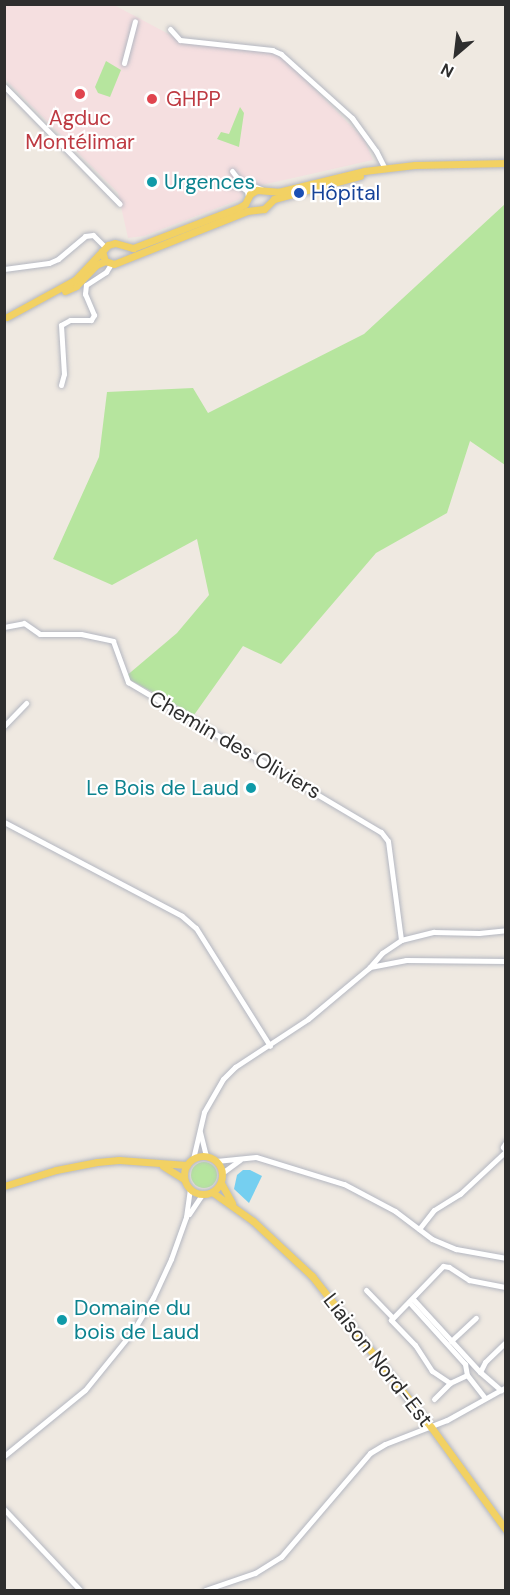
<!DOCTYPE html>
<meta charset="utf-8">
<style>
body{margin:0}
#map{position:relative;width:510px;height:1595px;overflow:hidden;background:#efe9e1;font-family:"DM Sans",sans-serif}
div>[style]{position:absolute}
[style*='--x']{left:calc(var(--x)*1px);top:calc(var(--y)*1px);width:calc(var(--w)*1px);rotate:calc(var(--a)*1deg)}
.medical>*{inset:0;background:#f5dfe0}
.green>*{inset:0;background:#b6e59e}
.round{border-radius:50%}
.water>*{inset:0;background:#75cff0}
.roads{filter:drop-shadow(0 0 2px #b4b7c1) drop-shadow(0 0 2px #b4b7c1)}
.minor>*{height:5px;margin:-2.5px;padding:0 2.5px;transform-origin:2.5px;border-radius:2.5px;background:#fff}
.major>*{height:7px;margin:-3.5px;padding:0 3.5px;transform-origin:3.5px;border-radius:3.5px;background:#f2d163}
.major>.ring{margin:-3.5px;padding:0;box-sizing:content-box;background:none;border:7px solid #f2d163;border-radius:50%}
.dots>*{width:16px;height:16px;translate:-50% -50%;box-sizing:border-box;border:3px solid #fff;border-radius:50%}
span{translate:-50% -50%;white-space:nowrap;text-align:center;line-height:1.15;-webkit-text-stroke:4.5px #fff;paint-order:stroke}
.health-label{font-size:21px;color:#be3a42}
.left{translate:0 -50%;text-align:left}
.culture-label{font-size:21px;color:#0d838f}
.right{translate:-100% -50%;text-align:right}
.transit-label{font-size:21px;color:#164399}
.street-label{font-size:21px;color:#2e2e2e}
.frame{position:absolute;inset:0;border:6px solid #2e2e2e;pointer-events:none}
.north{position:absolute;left:426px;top:24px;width:60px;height:60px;-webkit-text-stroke:4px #fff;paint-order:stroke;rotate:208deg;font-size:16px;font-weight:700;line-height:24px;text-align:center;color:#2e2e2e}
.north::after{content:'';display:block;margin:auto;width:21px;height:27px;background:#2e2e2e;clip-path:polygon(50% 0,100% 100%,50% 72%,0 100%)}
</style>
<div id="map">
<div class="medical">
<i style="clip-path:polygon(4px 5px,114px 5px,178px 39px,277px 51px,364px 139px,373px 160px,253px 187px,244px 190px,241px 199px,144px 236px,128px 238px,118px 193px,5px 79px)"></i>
</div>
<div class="green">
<i style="clip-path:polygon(106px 61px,121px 70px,110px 97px,98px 93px,95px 87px)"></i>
<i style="clip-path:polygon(240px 107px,244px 113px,239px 147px,217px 139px,221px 132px,229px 134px)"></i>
<i style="clip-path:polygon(505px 204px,505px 465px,470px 441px,447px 513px,376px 553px,281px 664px,243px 646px,194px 715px,125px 677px,177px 633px,209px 595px,197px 539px,112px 585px,53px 559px,99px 457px,107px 392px,193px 388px,208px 413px,364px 334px)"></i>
<i class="round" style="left:191px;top:1162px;width:26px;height:26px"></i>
</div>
<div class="water">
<i style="clip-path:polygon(243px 1170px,250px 1170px,262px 1176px,249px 1203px,234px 1189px,237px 1175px)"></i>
</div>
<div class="roads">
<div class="minor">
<i style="--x:170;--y:29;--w:15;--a:48"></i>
<i style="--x:180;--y:40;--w:93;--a:6.2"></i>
<i style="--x:272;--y:50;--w:10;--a:24"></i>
<i style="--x:281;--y:54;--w:96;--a:42"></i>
<i style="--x:352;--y:118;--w:41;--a:54"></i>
<i style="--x:376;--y:151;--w:20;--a:63"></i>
<i style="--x:124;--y:63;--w:43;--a:-75.3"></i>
<i style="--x:4;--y:86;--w:165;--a:45.5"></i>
<i style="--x:232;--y:171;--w:11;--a:52"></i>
<i style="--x:239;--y:180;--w:24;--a:22"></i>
<i style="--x:226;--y:184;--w:13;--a:4"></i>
<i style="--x:239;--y:185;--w:10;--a:37"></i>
<i style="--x:247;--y:191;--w:5;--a:79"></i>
<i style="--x:4;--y:269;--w:45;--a:-7.6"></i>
<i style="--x:49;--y:263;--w:10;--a:-24"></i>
<i style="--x:58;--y:259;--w:35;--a:-40"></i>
<i style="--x:85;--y:236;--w:8;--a:-7"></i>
<i style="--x:93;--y:235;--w:17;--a:45"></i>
<i style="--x:61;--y:385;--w:11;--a:-75"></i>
<i style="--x:64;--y:374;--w:49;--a:-93.5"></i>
<i style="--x:61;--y:325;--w:10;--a:-29"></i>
<i style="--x:70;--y:320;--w:21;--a:0"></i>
<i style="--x:91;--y:320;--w:6;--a:-59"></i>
<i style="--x:94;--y:315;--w:23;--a:-113"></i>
<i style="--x:85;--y:294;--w:9;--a:-84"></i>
<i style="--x:86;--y:285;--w:24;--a:-33"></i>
<i style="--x:106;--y:272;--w:9;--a:-58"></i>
<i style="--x:4;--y:627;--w:20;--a:-11"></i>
<i style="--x:24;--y:623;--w:19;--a:35"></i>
<i style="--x:40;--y:634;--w:41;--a:0"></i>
<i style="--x:81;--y:634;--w:33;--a:12"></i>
<i style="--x:113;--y:641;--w:44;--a:69.9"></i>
<i style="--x:128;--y:682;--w:294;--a:30.7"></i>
<i style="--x:381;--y:832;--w:11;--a:52"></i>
<i style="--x:388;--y:841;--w:100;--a:82.5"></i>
<i style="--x:4;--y:726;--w:32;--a:-46"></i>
<i style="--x:4;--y:822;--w:201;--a:27.8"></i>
<i style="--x:182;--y:916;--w:18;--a:41"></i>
<i style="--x:196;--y:928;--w:139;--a:57.9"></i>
<i style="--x:370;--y:967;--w:37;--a:-11"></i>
<i style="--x:406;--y:960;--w:100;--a:0.6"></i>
<i style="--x:200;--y:1132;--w:25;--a:76"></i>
<i style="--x:506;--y:1142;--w:6;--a:121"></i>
<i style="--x:503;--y:1147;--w:5;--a:53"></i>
<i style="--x:193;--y:1159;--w:48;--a:-76.8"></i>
<i style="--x:204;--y:1112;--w:38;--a:-60"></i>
<i style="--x:223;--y:1079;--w:17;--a:-45"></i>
<i style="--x:235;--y:1067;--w:87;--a:-33.3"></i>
<i style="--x:308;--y:1019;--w:80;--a:-39.9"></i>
<i style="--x:369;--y:968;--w:20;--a:-49"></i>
<i style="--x:382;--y:953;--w:23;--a:-34"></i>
<i style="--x:401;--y:940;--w:34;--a:-14"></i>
<i style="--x:434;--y:932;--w:45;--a:1.3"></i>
<i style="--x:479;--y:933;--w:27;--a:-6"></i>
<i style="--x:216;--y:1161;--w:40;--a:-5.7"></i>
<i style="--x:256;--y:1157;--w:92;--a:17.1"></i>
<i style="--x:344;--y:1184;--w:58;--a:27.9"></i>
<i style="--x:395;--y:1211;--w:46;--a:37.1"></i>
<i style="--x:432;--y:1239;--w:26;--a:23"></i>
<i style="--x:456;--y:1249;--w:51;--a:10.2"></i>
<i style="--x:222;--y:1173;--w:22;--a:-36"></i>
<i style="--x:189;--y:1214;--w:23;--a:-56"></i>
<i style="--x:419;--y:1229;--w:24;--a:-52"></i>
<i style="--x:434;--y:1210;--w:31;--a:-32"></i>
<i style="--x:460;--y:1194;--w:63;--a:-43.1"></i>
<i style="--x:366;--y:1290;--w:37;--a:46"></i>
<i style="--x:413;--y:1299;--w:99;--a:47.5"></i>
<i style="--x:480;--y:1372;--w:28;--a:41"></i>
<i style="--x:409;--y:1302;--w:84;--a:47.9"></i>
<i style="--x:465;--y:1364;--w:11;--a:80"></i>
<i style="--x:451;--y:1341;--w:34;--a:-43"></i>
<i style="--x:480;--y:1372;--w:11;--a:-63"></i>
<i style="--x:485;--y:1362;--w:29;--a:-44"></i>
<i style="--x:485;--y:1398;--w:29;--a:-128"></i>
<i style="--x:467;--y:1375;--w:19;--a:155"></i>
<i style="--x:450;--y:1383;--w:22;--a:-146"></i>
<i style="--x:432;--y:1371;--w:31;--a:-123"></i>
<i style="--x:415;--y:1345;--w:35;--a:-134"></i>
<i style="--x:391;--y:1320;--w:75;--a:-46.1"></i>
<i style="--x:443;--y:1266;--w:6;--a:9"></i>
<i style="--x:449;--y:1267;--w:24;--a:33"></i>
<i style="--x:469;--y:1280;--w:38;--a:11"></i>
<i style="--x:434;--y:1399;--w:23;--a:-45"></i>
<i style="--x:4;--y:1456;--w:104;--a:-39.2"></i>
<i style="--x:85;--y:1390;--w:76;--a:-50.9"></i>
<i style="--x:133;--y:1331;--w:39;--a:-59"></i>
<i style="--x:153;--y:1298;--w:43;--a:-65.2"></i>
<i style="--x:171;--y:1259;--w:45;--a:-70.3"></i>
<i style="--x:186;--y:1217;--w:27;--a:-82"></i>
<i style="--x:4;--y:1509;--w:111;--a:46.8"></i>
<i style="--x:205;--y:1590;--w:53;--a:-18.8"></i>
<i style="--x:255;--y:1573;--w:31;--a:-32"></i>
<i style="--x:281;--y:1557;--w:137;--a:-49.4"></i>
<i style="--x:370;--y:1453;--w:17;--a:-31"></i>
<i style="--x:385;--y:1444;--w:66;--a:-21.2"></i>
<i style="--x:447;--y:1420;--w:68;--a:-29.2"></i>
</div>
<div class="major">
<i style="--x:102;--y:251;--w:10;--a:73"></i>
<i style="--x:105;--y:261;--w:9;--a:18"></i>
<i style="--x:114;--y:264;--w:143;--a:-21.7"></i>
<i style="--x:247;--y:211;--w:17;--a:-7"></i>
<i style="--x:264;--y:209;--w:14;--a:-45"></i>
<i style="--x:274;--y:199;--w:89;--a:-15"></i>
<i style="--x:65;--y:291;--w:12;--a:-24"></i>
<i style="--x:76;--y:286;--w:29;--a:-46"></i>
<i style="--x:96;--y:265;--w:10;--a:-24"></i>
<i style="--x:7;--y:317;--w:77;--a:-28.6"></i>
<i style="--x:75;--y:280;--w:48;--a:-46.7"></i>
<i style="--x:108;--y:245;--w:7;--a:-16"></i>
<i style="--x:115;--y:243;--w:19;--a:16"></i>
<i style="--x:133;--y:248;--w:112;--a:-20.9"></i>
<i style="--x:238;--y:208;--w:8;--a:-30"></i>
<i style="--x:245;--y:204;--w:11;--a:-63"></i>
<i style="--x:250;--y:194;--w:8;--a:-30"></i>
<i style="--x:257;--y:190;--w:21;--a:5"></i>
<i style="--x:278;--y:192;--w:89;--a:-13.7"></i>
<i style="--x:364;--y:171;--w:51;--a:-6.7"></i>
<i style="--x:415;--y:165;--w:91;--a:-1.3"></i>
<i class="ring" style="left:184px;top:1156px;width:31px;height:31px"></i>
<i style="--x:163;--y:1166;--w:25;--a:32"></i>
<i style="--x:221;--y:1183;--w:23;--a:61"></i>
<i style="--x:4;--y:1186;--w:54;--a:-17.1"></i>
<i style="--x:56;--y:1170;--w:42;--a:-11"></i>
<i style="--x:97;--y:1162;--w:22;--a:-5"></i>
<i style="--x:119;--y:1160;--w:68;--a:4.2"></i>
<i style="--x:212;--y:1192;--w:50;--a:35.3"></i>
<i style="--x:253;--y:1221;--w:81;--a:43"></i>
<i style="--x:312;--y:1276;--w:192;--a:51.8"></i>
<i style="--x:431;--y:1427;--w:127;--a:53.9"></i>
</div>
</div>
<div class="dots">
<i style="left:80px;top:94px;background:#e0444e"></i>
<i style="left:152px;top:99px;background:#e0444e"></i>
<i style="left:152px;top:182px;background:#0f9aa8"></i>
<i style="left:299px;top:193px;background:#1a4fb4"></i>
<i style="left:251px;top:788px;background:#0f9aa8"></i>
<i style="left:62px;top:1320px;background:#0f9aa8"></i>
</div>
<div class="health-label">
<span class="left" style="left:166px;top:99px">GHPP</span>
<span style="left:80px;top:130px">Agduc<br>Montélimar</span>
</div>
<div class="culture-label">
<span class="left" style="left:164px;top:182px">Urgences</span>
<span class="right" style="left:239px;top:788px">Le Bois de Laud</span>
<span class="left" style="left:74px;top:1320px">Domaine du<br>bois de Laud</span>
</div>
<div class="transit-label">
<span class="left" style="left:311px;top:193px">Hôpital</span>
</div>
<div class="street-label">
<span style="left:235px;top:745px;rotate:30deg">Chemin des Oliviers</span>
<span style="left:378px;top:1360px;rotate:52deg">Liaison Nord-Est</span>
</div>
<div class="frame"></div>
<div class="north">N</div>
</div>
